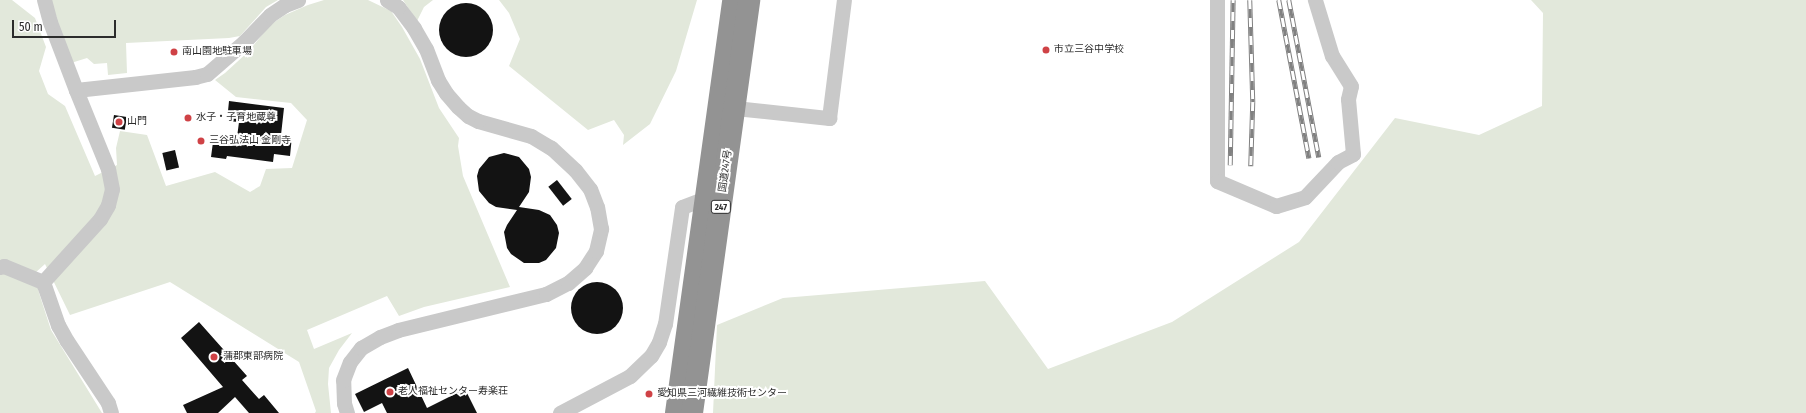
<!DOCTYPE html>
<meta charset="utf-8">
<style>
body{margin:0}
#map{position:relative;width:1806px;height:413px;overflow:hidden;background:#fff;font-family:"Fira Sans Condensed","Noto Sans JP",sans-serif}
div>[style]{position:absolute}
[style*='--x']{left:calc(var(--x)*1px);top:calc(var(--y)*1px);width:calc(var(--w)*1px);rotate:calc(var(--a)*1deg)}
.green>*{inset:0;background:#e2e8db}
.building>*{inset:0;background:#131313;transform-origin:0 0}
.round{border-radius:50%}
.minor>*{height:15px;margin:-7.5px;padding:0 7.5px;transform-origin:7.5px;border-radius:7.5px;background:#c9c9c9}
.highway>*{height:22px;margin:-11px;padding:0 11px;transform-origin:11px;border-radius:11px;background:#939393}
.rail>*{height:4.5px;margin-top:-2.25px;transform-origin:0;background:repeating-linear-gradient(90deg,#fff 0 9px,#818181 0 18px);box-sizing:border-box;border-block:1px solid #818181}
.dots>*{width:11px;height:11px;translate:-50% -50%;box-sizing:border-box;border:2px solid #fff;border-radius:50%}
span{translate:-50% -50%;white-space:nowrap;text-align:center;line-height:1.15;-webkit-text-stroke:4px #fff;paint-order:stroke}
.shield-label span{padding:1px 3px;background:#fff;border:1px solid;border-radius:3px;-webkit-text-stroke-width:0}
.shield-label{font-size:9px;color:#2c2c2c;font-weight:700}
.poi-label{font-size:10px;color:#2c2c2c}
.left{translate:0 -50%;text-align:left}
.street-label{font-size:10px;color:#2c2c2c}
.scale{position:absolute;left:12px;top:20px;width:104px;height:18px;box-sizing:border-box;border:2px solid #2c2c2c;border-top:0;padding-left:5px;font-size:12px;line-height:14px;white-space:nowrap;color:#2c2c2c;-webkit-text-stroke:3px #fff;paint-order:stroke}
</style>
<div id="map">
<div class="green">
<i style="clip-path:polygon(0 0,12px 0,35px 18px,46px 47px,39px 71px,48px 94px,65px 106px,95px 176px,117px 165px,116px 148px,120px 131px,147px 135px,166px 186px,215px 172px,250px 192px,260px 186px,266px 169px,292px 168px,307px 120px,291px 103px,236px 97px,215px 80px,225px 73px,249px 51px,270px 25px,285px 15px,308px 5px,324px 0,368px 0,391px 11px,402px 27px,420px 59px,439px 108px,459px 138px,458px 146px,463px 176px,510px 287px,424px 307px,399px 316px,387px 296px,307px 330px,314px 349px,352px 333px,339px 350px,329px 368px,328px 384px,331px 413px,315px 413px,316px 411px,299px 362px,170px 282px,70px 315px,45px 264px,35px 273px,39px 293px,51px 330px,102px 413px,0 413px)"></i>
<i style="clip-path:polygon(51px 0,278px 0,266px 7px,240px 36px,229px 38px,126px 43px,127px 73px,108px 75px,107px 63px,94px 64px,87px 58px,71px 63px)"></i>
<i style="clip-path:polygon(403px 0,433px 0,424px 7px,417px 21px)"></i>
<i style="clip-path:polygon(499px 0,697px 0,676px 71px,650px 124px,623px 145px,624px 135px,614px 120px,588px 130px,509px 66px,520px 39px,509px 13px)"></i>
<i style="clip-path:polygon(1531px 0,1806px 0,1806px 413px,713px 413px,717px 325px,783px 298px,985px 281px,1048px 369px,1172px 322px,1299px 242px,1395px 118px,1479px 135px,1542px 106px,1543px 13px)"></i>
</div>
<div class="building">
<i class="round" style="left:439px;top:3px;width:54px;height:54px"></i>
<i style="clip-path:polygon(229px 101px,284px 108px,281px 135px,292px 136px,290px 156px,274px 154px,273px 162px,227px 156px,226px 159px,211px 157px,213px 142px,236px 145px,239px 122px,227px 121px)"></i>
<i style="left:114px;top:115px;width:13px;height:13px;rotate:9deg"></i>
<i style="left:175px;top:150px;width:18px;height:13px;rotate:77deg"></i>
<i style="clip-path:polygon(504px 153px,519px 157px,529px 169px,531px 177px,529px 192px,519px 207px,539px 210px,550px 215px,557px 225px,559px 233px,556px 248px,546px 260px,539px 263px,524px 263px,511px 254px,507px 248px,504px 232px,507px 225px,517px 210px,496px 207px,489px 203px,479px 191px,477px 176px,479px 169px,489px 157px)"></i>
<i style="left:557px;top:180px;width:24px;height:11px;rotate:52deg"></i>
<i class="round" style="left:571px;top:282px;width:52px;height:52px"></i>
<i style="clip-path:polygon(199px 322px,247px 376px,242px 380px,259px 399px,264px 395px,279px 413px,249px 413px,235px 397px,218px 413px,187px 413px,183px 405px,223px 387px,181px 338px)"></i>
<i style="clip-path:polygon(408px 368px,427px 408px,465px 389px,477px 413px,387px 413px,382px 403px,364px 412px,355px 394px)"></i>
</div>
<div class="minor">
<i style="--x:1217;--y:0;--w:181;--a:90"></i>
<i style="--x:1217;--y:181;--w:64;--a:23"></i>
<i style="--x:1276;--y:206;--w:30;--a:-17"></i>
<i style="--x:1305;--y:197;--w:48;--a:-46.7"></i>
<i style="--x:1338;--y:162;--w:17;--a:-28"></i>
<i style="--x:1353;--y:154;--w:55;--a:-95.2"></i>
<i style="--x:1348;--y:99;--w:13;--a:-77"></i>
<i style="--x:1351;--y:86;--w:36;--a:-122"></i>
<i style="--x:1332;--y:56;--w:59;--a:-106.9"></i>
<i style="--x:76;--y:90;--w:120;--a:-6.2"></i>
<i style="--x:195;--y:77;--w:12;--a:-14"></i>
<i style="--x:207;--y:74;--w:49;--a:-40.9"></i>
<i style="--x:244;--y:42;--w:37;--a:-46"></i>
<i style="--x:270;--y:15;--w:18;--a:-34"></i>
<i style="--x:285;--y:5;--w:14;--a:-21"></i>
<i style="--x:735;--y:108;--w:95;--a:6.1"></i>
<i style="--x:829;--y:118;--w:119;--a:-82.8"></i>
<i style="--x:0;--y:267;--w:4;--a:-14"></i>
<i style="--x:4;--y:266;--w:42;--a:22.3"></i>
<i style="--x:43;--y:282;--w:46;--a:70.8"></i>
<i style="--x:58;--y:325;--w:18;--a:61"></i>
<i style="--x:67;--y:341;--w:74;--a:56.5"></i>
<i style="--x:108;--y:403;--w:10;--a:73"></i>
<i style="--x:43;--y:282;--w:85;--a:-47.9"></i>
<i style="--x:100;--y:219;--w:16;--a:-60"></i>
<i style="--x:108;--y:205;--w:16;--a:-76"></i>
<i style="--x:112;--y:189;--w:20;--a:-101"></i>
<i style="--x:108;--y:169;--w:85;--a:-112.1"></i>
<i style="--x:76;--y:90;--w:73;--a:-110.9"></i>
<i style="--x:50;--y:22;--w:23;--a:-105"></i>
<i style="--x:347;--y:413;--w:10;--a:-107"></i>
<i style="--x:344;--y:403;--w:23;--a:-92"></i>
<i style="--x:343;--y:380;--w:19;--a:-69"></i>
<i style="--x:350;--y:362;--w:18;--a:-52"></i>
<i style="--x:361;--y:348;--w:22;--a:-30"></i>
<i style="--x:380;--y:337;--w:19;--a:-21"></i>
<i style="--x:398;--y:330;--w:152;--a:-13.7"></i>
<i style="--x:546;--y:294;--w:25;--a:-27"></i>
<i style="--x:568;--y:283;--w:23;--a:-41"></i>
<i style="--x:585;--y:268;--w:20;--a:-57"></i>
<i style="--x:596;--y:251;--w:23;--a:-77"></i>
<i style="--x:601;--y:229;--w:22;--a:-100"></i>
<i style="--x:597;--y:207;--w:19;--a:-111"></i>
<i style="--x:590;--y:189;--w:24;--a:-128"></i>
<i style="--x:575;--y:170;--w:33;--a:-137"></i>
<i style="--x:551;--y:148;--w:23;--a:-149"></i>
<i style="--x:531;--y:136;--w:55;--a:-164.2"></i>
<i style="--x:478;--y:121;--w:11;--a:-153"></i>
<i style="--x:468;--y:116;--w:13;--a:-138"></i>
<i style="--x:458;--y:107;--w:18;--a:-131"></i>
<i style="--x:446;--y:93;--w:15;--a:-122"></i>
<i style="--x:438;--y:80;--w:33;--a:-111"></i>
<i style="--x:426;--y:49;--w:24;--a:-120"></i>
<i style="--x:414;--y:28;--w:26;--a:-127"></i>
<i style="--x:398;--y:7;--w:13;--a:-148"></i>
<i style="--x:560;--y:413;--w:79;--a:-27.9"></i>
<i style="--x:630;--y:376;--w:29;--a:-44"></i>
<i style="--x:651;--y:356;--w:16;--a:-60"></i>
<i style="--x:659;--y:342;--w:19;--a:-72"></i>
<i style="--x:665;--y:324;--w:118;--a:-81.7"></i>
<i style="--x:682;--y:207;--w:26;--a:-21"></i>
</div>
<div class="highway">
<i style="--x:676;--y:413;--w:417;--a:-82.1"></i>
<i style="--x:692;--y:413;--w:417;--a:-82.1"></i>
</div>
<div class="rail">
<i style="--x:1250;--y:0;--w:102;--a:88.3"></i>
<i style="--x:1253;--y:102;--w:64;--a:91.8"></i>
<i style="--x:1279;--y:0;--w:161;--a:79.2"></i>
<i style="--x:1289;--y:0;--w:160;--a:79.2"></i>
<i style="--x:1230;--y:165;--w:165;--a:-89"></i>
</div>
<div class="dots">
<i style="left:1046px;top:50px;background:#cf4246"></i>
<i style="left:174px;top:52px;background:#cf4246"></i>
<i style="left:188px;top:118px;background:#cf4246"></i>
<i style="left:119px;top:122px;background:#cf4246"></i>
<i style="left:201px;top:141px;background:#cf4246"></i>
<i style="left:214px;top:357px;background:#cf4246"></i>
<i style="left:390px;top:392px;background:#cf4246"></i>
<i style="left:649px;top:394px;background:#cf4246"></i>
</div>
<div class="shield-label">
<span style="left:721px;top:207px">247</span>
</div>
<div class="poi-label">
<span class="left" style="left:1054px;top:50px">市立三谷中学校</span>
<span class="left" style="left:182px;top:52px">南山園地駐車場</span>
<span class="left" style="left:196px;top:118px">水子・子育地蔵尊</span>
<span class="left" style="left:127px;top:122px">山門</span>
<span class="left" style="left:209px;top:141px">三谷弘法山 金剛寺</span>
<span class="left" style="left:223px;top:357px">蒲郡東部病院</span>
<span class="left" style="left:398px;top:392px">老人福祉センター寿楽荘</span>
<span class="left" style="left:657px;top:394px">愛知県三河繊維技術センター</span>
</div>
<div class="street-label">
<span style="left:726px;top:171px;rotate:-82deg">国道247号</span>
</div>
<div class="scale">50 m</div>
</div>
